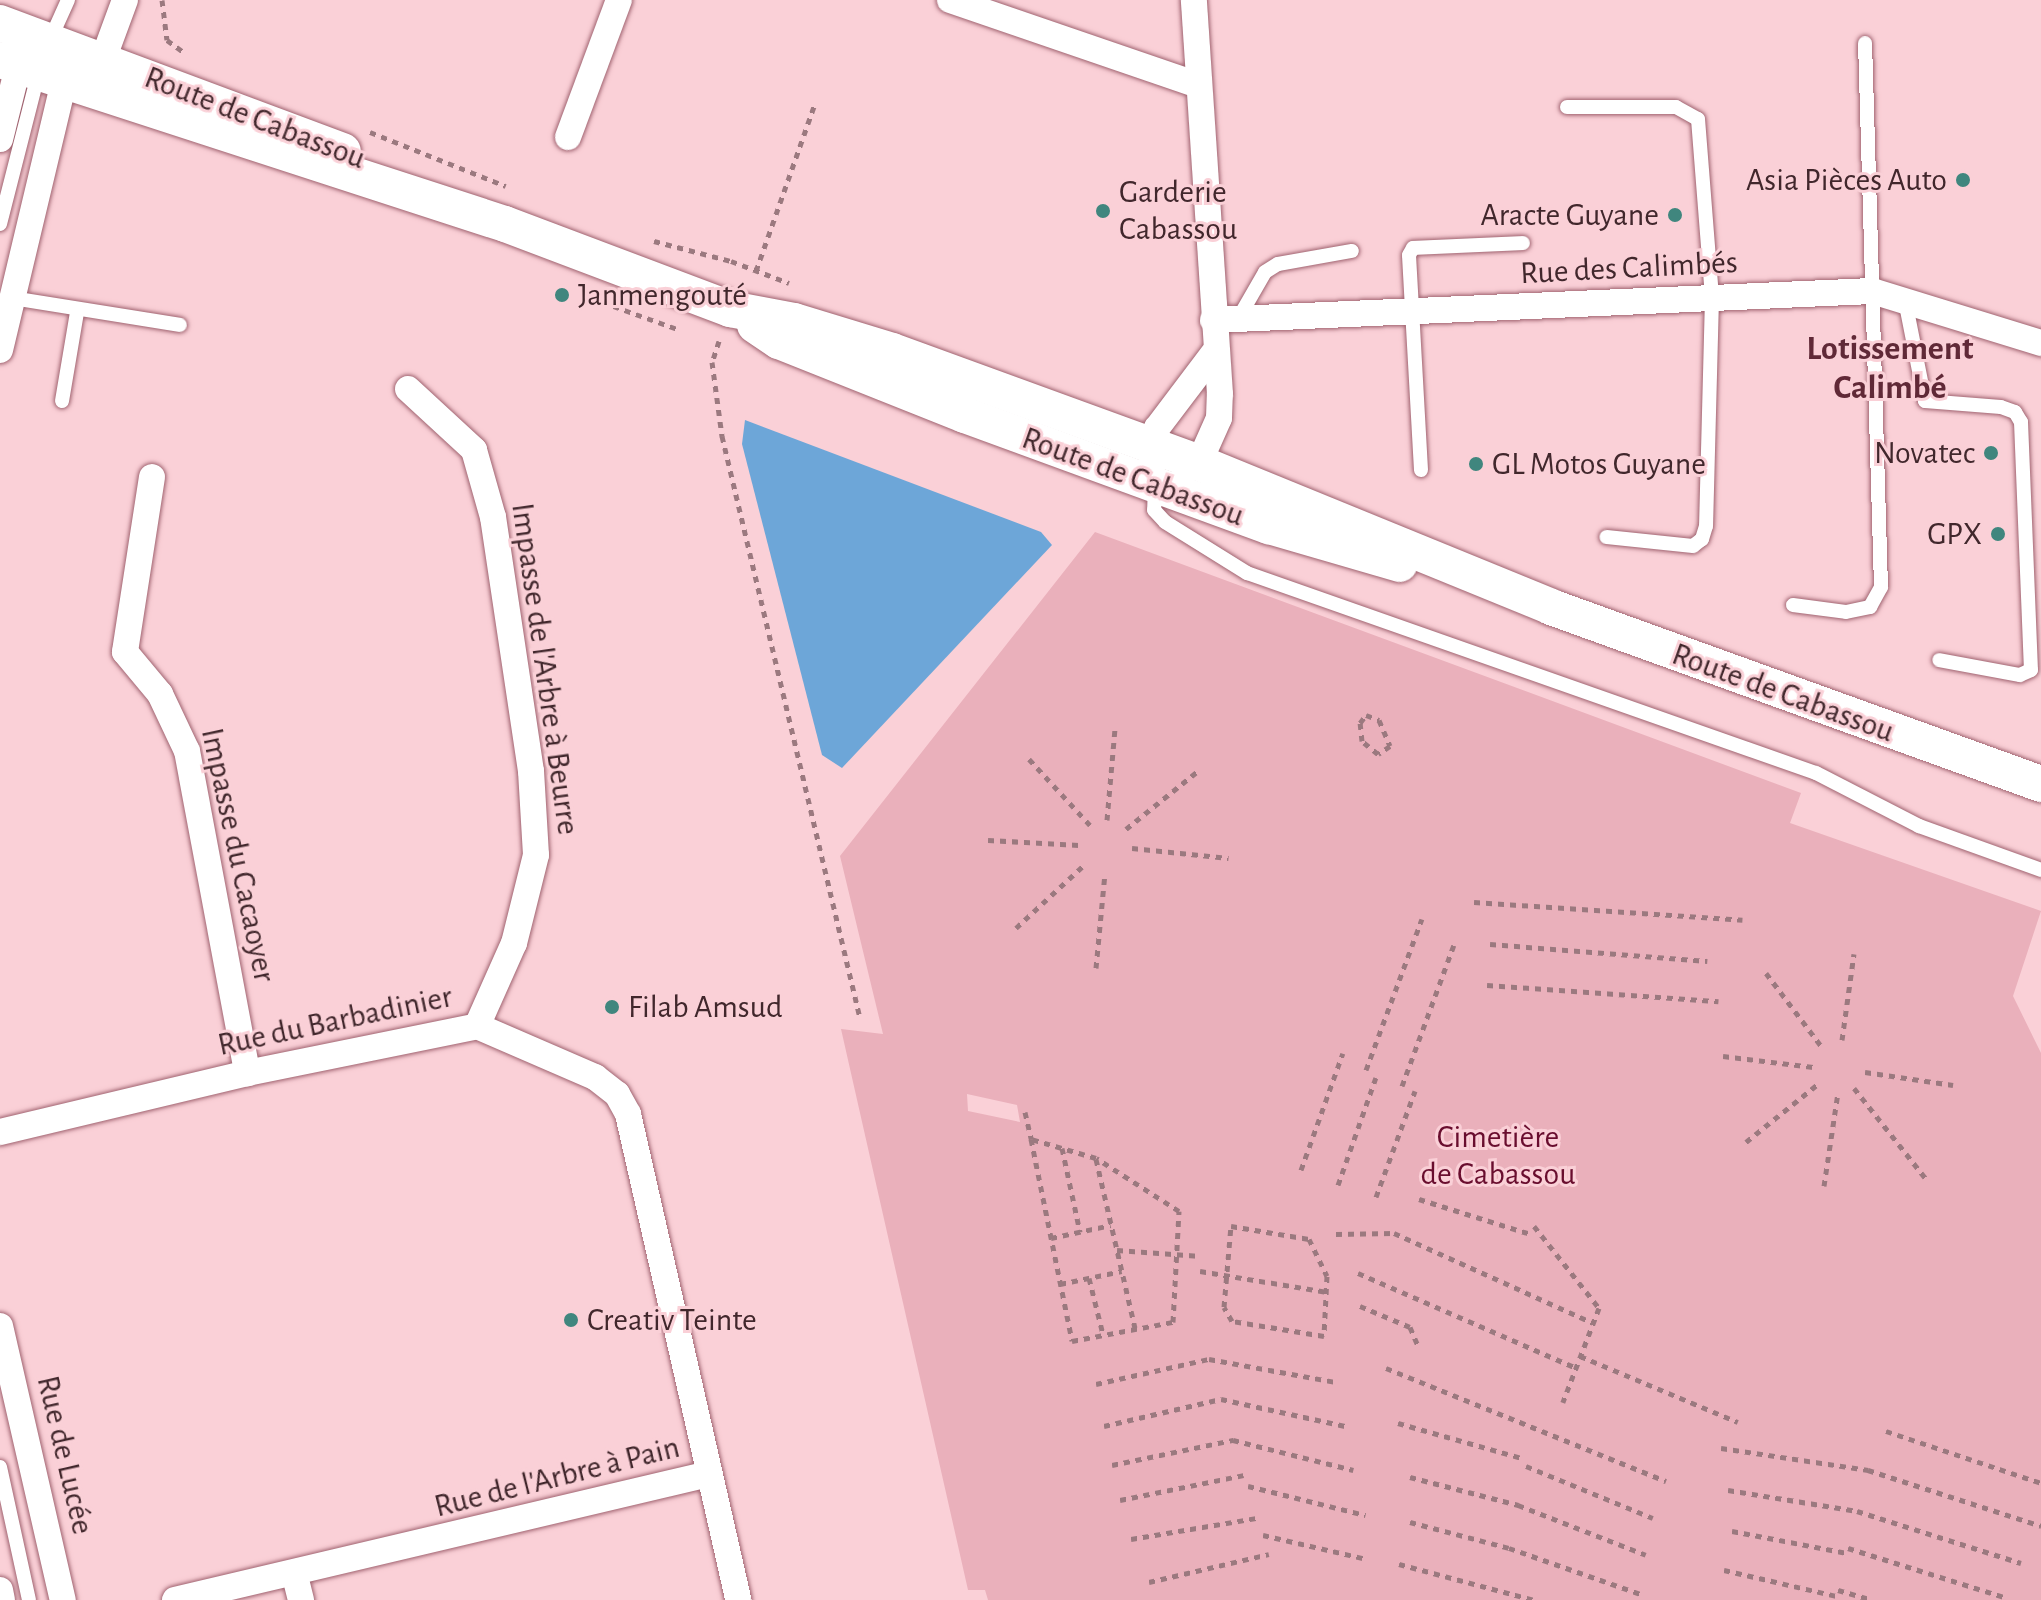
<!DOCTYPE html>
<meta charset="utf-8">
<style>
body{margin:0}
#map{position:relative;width:2041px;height:1600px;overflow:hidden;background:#fad0d7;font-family:"Alegreya Sans",sans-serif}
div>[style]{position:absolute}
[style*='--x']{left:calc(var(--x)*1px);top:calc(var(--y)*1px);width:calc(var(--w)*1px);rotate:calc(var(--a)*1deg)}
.green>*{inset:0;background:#eab0bb}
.water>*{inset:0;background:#6da6d8}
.path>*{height:5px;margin-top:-2.5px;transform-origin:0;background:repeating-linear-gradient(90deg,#9b797f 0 6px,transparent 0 12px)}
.roads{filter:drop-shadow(0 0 2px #a06370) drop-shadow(0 0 2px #a06370)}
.lane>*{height:14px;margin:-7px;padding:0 7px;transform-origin:7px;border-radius:7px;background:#fff}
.street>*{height:26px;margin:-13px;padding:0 13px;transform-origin:13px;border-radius:13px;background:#fff}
.secondary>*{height:36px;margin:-18px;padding:0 18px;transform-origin:18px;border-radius:18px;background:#fff}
.dots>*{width:22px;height:22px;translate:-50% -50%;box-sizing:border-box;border:4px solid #fad0d7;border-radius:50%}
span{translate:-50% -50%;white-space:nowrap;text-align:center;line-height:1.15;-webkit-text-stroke:6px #fad0d7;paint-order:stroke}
.street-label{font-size:32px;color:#41272c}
.poi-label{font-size:32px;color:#41272c}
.right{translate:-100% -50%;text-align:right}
.left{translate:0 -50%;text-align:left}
.park-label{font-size:32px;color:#690d2e}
.neighbourhood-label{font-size:34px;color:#602937;font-weight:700}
</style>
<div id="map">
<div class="green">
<i style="clip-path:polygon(evenodd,1095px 532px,1801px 793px,1790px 823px,2041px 911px,2013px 996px,2041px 1053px,2041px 1600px,988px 1600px,985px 1590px,968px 1590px,841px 1029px,883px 1034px,840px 856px,1095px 532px,967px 1094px,1017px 1105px,1020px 1122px,968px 1111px,967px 1094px)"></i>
</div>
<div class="water">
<i style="clip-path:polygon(745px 420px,1041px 532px,1052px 545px,842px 768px,822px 755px,742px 444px)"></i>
</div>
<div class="path">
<i style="--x:162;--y:0;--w:40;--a:82.9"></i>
<i style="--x:167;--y:40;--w:22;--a:36"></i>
<i style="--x:370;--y:132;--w:146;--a:21.7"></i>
<i style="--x:654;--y:241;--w:80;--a:14.6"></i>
<i style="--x:731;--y:261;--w:62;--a:20.8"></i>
<i style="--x:756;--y:271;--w:178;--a:-70.6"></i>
<i style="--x:602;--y:302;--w:83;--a:19.7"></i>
<i style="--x:719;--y:341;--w:22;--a:108"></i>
<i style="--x:712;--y:362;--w:75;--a:82.3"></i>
<i style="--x:722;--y:436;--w:598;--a:76.66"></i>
<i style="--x:1366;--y:715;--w:14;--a:21"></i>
<i style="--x:1379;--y:720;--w:28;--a:67"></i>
<i style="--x:1390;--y:746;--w:14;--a:146"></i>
<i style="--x:1378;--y:754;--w:21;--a:-141"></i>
<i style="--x:1362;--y:741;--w:18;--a:-96"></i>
<i style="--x:1360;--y:723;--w:10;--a:-53"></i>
<i style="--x:1029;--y:759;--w:90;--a:47.3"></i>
<i style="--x:1107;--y:820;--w:91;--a:-85"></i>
<i style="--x:1126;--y:829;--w:94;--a:-38.9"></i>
<i style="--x:988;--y:840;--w:91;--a:3.1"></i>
<i style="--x:1132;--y:848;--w:97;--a:5.9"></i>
<i style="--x:1474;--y:902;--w:269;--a:3.8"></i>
<i style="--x:1016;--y:928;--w:94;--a:-42.8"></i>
<i style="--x:1490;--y:944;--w:218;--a:4.5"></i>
<i style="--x:1096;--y:968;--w:95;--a:-84.6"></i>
<i style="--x:1766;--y:973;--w:93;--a:52.9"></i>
<i style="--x:1487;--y:985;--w:232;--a:4"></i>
<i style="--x:1842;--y:1040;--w:87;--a:-82.1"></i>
<i style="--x:1723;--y:1056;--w:91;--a:7"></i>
<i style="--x:1366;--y:1070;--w:161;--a:-69.7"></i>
<i style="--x:1865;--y:1072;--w:89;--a:8.4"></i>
<i style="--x:1402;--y:1086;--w:150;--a:-69.8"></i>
<i style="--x:1854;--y:1088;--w:116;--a:51.6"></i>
<i style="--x:1025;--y:1112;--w:28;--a:77"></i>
<i style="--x:1031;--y:1139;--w:206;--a:78.5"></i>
<i style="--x:1072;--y:1341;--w:103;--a:-10.7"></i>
<i style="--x:1173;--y:1322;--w:111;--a:-86.9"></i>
<i style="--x:1179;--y:1211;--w:98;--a:-147.4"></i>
<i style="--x:1096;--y:1158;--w:68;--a:-163.7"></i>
<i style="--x:1746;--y:1142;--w:94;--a:-38.9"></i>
<i style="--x:1062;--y:1148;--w:86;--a:77.9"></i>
<i style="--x:1096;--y:1159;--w:173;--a:77"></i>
<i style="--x:1301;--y:1170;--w:124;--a:-70.3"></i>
<i style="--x:1338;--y:1185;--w:114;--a:-70.6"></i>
<i style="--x:1824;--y:1186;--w:95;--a:-81.5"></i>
<i style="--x:1376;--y:1197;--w:113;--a:-69.8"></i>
<i style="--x:1419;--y:1199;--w:117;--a:17.4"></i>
<i style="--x:1231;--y:1226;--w:79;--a:9.5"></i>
<i style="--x:1309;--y:1239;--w:41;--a:64.1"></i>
<i style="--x:1327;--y:1276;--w:60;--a:92.9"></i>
<i style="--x:1324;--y:1336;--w:93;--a:-170.7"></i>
<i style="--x:1232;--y:1321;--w:16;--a:-120"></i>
<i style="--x:1224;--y:1307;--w:81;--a:-85.1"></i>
<i style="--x:1534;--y:1226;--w:105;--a:51.6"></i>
<i style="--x:1599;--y:1308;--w:101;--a:111"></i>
<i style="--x:1336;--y:1234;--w:58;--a:-1"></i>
<i style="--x:1394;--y:1233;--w:218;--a:24.3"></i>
<i style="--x:1051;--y:1238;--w:61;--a:-12.2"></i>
<i style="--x:1117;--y:1250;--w:84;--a:4.1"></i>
<i style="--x:1200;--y:1271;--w:129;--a:9.4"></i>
<i style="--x:1358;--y:1273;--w:238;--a:23.5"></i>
<i style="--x:1089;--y:1278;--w:58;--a:76"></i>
<i style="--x:1060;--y:1284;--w:63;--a:-11.8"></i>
<i style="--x:1360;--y:1306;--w:54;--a:22.8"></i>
<i style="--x:1410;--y:1327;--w:21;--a:67"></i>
<i style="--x:1580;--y:1356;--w:171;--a:22.7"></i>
<i style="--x:1386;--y:1368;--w:302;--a:22"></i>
<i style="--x:1096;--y:1384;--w:116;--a:-12.5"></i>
<i style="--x:1209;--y:1359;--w:128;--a:10.3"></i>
<i style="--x:1398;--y:1423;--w:129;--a:15.8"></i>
<i style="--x:1104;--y:1426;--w:120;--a:-13"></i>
<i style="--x:1221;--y:1399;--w:127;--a:12.3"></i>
<i style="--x:1886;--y:1431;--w:163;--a:18.5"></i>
<i style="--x:1721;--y:1448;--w:149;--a:8.5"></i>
<i style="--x:1868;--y:1470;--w:182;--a:17.9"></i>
<i style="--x:1112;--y:1465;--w:124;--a:-11.7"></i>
<i style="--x:1233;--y:1440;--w:124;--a:14"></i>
<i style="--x:1526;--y:1466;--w:137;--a:22.3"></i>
<i style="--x:1410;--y:1477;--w:112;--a:14.5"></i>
<i style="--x:1518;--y:1505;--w:137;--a:21.3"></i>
<i style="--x:1248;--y:1486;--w:121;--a:13.9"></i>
<i style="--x:1728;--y:1490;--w:131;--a:9.2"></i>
<i style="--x:1857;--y:1511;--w:172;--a:17.6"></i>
<i style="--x:1120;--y:1500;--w:126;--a:-11.4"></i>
<i style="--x:1410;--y:1522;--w:102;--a:14.7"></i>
<i style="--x:1509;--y:1548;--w:139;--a:19.3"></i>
<i style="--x:1732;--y:1531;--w:117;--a:10.8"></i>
<i style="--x:1263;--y:1535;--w:107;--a:13"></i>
<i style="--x:1131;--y:1539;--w:128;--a:-9.5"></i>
<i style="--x:1848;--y:1548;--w:164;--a:17.4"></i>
<i style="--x:1399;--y:1564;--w:140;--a:14.9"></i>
<i style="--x:1724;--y:1570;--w:116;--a:13"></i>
<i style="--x:1149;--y:1582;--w:123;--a:-13.1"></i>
<i style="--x:1838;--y:1590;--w:35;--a:16"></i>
</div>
<div class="roads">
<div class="lane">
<i style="--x:50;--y:40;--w:44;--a:-65.8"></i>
<i style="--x:1567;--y:107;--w:109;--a:0"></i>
<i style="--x:1676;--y:107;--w:25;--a:29"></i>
<i style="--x:1698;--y:119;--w:180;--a:85.5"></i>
<i style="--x:1712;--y:298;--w:228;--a:91.5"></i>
<i style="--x:1706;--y:526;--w:14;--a:107"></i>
<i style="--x:1702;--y:539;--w:11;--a:142"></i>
<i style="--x:1693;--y:546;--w:87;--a:-174.1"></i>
<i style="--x:0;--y:224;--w:154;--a:-75.7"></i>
<i style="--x:12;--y:298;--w:170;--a:9.1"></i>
<i style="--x:1905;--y:300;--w:103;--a:78.8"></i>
<i style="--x:1925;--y:401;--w:76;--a:4.5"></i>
<i style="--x:2001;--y:407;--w:15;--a:20"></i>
<i style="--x:2015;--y:412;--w:12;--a:59"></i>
<i style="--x:2021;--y:422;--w:248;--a:87.7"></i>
<i style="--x:2031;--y:670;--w:12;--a:156"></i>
<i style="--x:2020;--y:675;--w:82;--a:-169.5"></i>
<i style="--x:1238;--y:319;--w:54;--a:-60.1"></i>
<i style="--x:1265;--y:272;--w:15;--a:-32"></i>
<i style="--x:1278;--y:264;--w:75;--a:-10"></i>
<i style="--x:62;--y:401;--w:90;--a:-80.4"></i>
<i style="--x:1421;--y:470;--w:215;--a:-93.2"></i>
<i style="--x:1409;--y:255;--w:8;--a:-60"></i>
<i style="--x:1413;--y:248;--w:110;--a:-2.6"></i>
<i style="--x:1155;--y:485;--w:25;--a:92"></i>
<i style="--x:1154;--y:510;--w:16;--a:47"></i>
<i style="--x:1165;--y:522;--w:97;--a:31.9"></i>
<i style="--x:1247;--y:573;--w:603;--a:19.37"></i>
<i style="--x:1816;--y:773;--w:116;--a:27.2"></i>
<i style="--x:1919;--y:826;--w:130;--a:19.8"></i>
<i style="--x:1793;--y:605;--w:53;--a:7.5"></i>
<i style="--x:1846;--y:612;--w:25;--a:-12"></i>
<i style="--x:1870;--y:607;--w:23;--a:-61"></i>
<i style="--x:1881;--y:587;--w:544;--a:-91.68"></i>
<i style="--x:0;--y:1467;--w:136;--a:77.7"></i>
</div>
<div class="street">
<i style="--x:950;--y:0;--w:260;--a:18.9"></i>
<i style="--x:97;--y:76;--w:81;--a:-69.8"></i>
<i style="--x:568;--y:137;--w:146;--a:-69.6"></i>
<i style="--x:0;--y:139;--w:74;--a:-76"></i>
<i style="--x:18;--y:67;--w:16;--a:-43"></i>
<i style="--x:1213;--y:320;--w:660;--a:-2.52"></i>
<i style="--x:1872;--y:291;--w:177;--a:17.1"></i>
<i style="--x:0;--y:350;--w:276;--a:-76.6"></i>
<i style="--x:64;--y:82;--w:17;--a:-111"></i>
<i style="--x:408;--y:389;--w:90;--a:42.7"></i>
<i style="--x:474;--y:450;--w:70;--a:74.2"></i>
<i style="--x:493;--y:517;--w:257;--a:81.5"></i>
<i style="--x:531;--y:771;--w:84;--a:86.6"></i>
<i style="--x:536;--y:855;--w:91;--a:104"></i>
<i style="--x:514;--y:943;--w:91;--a:114"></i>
<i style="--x:1153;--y:463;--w:17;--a:-97"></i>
<i style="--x:1151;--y:446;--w:19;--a:-72"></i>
<i style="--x:1157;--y:428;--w:93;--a:-52.9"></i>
<i style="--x:1185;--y:470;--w:16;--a:-27"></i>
<i style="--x:1199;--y:463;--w:49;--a:-66"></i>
<i style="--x:1219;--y:418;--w:24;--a:-88"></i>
<i style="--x:1220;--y:394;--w:395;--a:-93.8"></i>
<i style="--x:152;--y:477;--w:177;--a:98.8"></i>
<i style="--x:125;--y:652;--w:55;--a:50.2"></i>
<i style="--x:160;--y:694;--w:63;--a:64.7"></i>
<i style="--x:187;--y:751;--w:328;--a:79.4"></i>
<i style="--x:0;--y:1132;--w:254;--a:-13.4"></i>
<i style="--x:247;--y:1073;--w:235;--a:-11.5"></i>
<i style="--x:477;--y:1026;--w:129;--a:23.4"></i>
<i style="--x:595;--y:1077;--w:28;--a:38"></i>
<i style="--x:617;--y:1094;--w:23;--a:61"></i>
<i style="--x:628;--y:1114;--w:498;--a:77.2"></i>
<i style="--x:0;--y:1326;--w:281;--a:77.1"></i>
<i style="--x:295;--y:1576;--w:25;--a:76"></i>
<i style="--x:0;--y:1590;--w:10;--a:79"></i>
<i style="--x:175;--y:1600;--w:549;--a:-13.28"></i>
</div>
<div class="secondary">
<i style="--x:0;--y:23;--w:366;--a:20.5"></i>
<i style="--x:0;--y:60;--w:531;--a:17.99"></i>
<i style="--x:505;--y:224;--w:241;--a:20.7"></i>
<i style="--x:730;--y:309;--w:65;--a:10.6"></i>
<i style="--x:794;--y:321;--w:102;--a:17"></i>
<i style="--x:892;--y:351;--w:327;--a:20"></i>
<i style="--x:1199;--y:463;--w:380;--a:22.2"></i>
<i style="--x:1551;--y:607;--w:521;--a:19.86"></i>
<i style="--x:755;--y:325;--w:29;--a:34"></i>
<i style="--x:779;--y:341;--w:200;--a:21.7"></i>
<i style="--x:965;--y:415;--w:324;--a:20.1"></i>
<i style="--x:1269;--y:526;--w:136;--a:16.2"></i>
</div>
</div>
<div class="dots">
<i style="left:1963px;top:180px;background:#40867e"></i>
<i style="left:1103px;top:211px;background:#40867e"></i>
<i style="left:1675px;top:215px;background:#40867e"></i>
<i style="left:562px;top:295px;background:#40867e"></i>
<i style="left:1991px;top:453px;background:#40867e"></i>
<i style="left:1476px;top:464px;background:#40867e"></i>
<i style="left:1998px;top:534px;background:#40867e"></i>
<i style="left:612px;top:1007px;background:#40867e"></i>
<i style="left:571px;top:1320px;background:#40867e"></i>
</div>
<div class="street-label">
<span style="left:255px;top:118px;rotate:21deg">Route de Cabassou</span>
<span style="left:1629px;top:268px;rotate:-3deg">Rue des Calimbés</span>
<span style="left:1133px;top:477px;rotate:20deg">Route de Cabassou</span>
<span style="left:545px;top:669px;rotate:82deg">Impasse de l'Arbre à Beurre</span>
<span style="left:1783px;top:693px;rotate:20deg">Route de Cabassou</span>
<span style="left:238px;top:855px;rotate:78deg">Impasse du Cacaoyer</span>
<span style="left:335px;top:1021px;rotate:-12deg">Rue du Barbadinier</span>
<span style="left:65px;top:1455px;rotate:77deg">Rue de Lucée</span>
<span style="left:557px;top:1477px;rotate:-14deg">Rue de l'Arbre à Pain</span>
</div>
<div class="poi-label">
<span class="right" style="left:1947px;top:180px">Asia Pièces Auto</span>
<span class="left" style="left:1119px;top:211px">Garderie<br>Cabassou</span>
<span class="right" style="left:1659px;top:215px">Aracte Guyane</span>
<span class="left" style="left:578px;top:295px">Janmengouté</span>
<span class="right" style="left:1975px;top:453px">Novatec</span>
<span class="left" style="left:1492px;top:464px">GL Motos Guyane</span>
<span class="right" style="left:1982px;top:534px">GPX</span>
<span class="left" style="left:628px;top:1007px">Filab Amsud</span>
<span class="left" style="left:587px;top:1320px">Creativ Teinte</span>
</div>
<div class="park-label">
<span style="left:1498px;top:1156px">Cimetière<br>de Cabassou</span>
</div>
<div class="neighbourhood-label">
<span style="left:1890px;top:369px">Lotissement<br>Calimbé</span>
</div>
</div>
